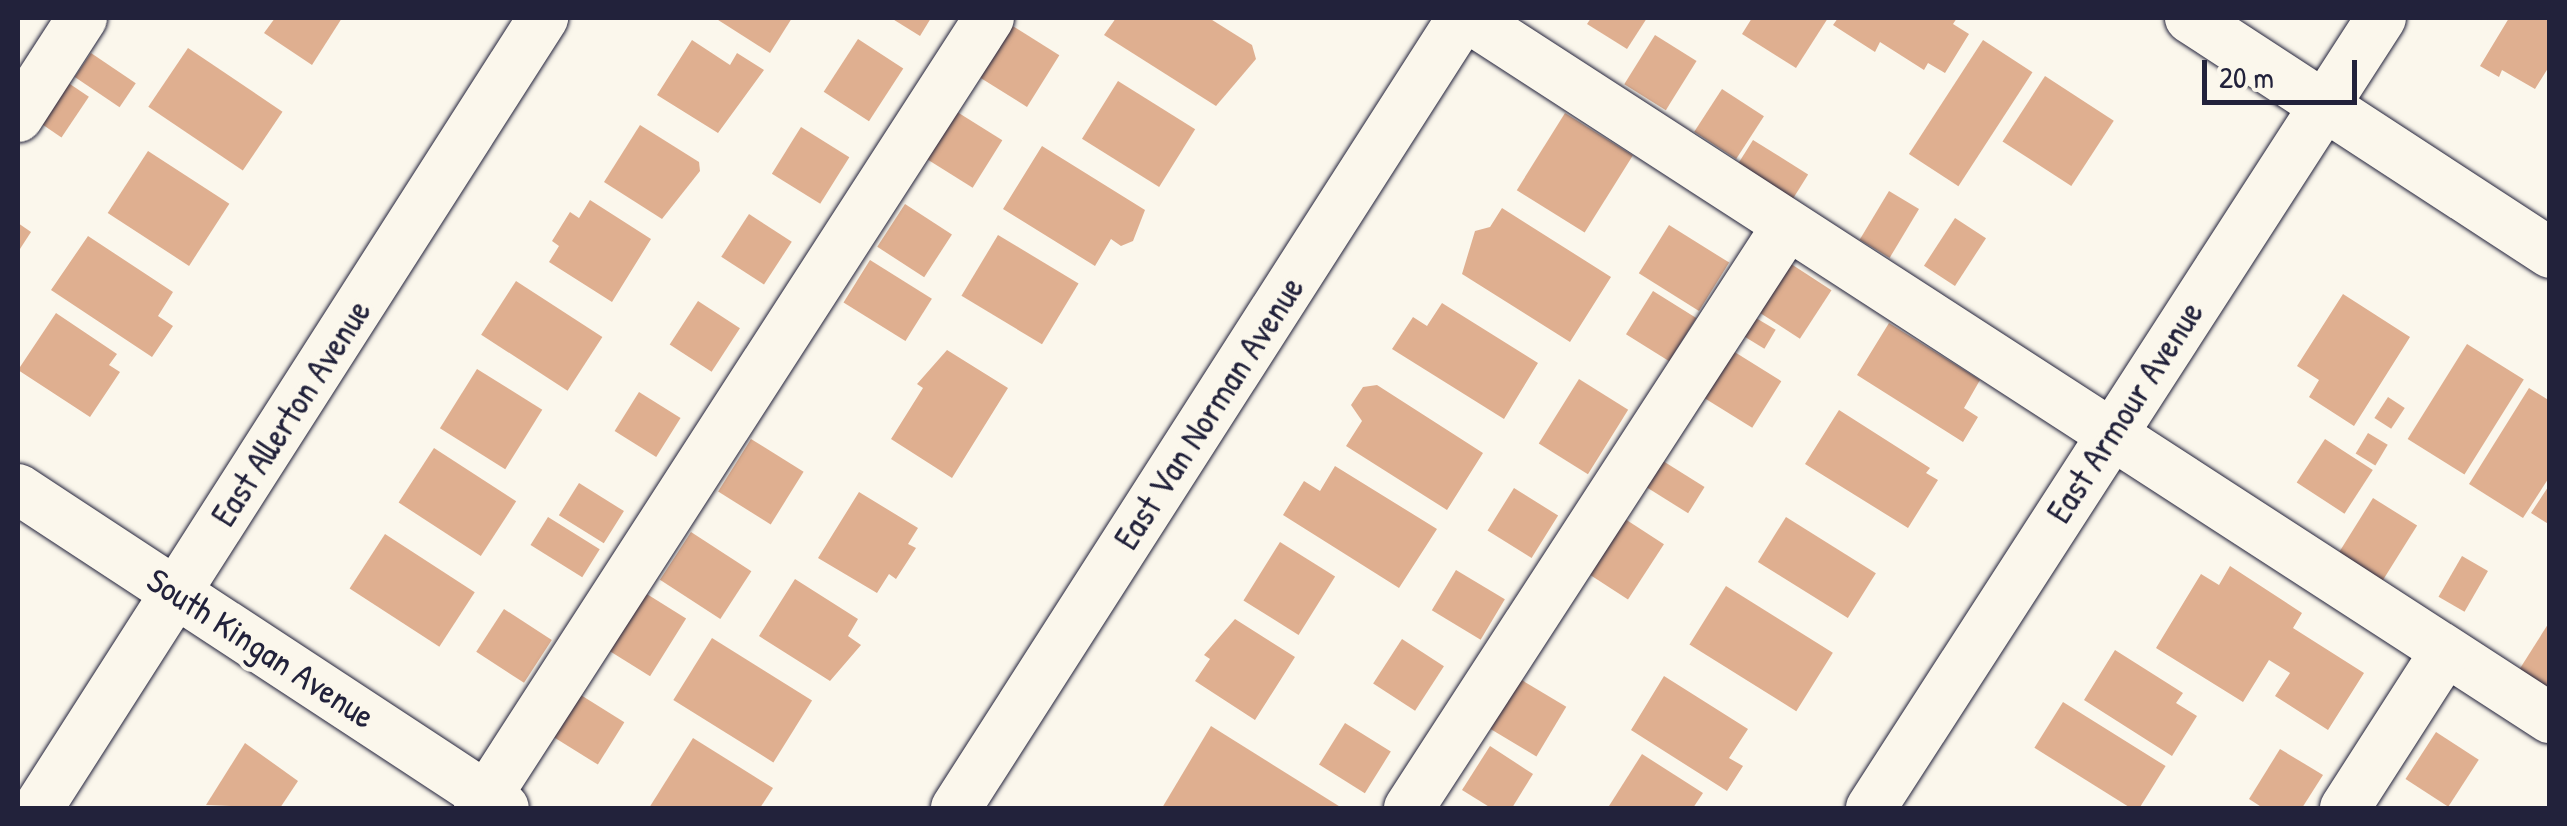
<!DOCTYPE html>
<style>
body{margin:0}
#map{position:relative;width:2567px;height:826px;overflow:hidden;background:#fbf7ec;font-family:"Patrick Hand",sans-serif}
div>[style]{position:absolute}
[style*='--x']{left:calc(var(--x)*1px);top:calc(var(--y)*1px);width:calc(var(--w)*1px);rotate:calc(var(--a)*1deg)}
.building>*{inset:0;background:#dfaf90;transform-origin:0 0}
.roads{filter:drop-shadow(0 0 2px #22223b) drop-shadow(0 0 2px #22223b)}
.minor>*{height:50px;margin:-25px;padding:0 25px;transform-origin:25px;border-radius:25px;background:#fbf7ec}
span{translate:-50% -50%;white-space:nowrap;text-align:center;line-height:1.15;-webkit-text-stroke:9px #fbf7ec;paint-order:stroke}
.street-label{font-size:35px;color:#22223b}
.frame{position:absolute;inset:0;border:20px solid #22223b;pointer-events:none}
.scale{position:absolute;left:2202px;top:60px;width:155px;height:45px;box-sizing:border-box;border:5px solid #22223b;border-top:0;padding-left:12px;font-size:30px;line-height:35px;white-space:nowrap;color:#22223b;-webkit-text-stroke:8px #fbf7ec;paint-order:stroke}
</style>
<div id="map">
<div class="building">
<i style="clip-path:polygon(275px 18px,342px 18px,312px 65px,264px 33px)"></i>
<i style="clip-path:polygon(715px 18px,792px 18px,770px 53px)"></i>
<i style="clip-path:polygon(891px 18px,931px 18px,920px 36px)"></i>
<i style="clip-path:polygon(1116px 18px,1209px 18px,1252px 45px,1256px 59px,1216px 106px,1104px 35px)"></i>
<i style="clip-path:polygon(1591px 18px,1647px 18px,1627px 49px,1587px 24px)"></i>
<i style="clip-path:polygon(1752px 18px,1828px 18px,1796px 68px,1742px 34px)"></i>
<i style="clip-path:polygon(1838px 18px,1957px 18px,1953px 24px,1969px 34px,1945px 73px,1928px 63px,1924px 70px,1880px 42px,1875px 52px,1833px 25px)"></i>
<i style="clip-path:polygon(2509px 18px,2550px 18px,2550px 65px,2535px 89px,2502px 70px,2499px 77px,2480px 66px)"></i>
<i style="left:1011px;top:25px;width:57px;height:61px;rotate:32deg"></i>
<i style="left:1655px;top:35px;width:49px;height:58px;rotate:32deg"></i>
<i style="left:858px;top:39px;width:54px;height:63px;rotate:33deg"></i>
<i style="clip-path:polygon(692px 40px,730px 65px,737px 53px,764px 70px,718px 133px,657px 95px)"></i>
<i style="left:1983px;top:40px;width:59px;height:136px;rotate:33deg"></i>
<i style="left:188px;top:48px;width:114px;height:71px;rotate:34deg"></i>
<i style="left:91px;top:53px;width:54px;height:29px;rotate:34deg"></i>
<i style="left:2045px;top:76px;width:82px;height:78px;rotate:33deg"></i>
<i style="left:64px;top:80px;width:30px;height:49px;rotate:34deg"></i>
<i style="left:1118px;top:81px;width:91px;height:68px;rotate:32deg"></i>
<i style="left:1722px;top:89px;width:50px;height:51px;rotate:33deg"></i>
<i style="left:954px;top:110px;width:57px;height:56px;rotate:32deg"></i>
<i style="left:1565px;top:113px;width:80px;height:91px;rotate:32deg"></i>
<i style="clip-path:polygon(640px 125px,699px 162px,700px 171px,662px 219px,604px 182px)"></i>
<i style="left:801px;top:127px;width:57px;height:55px;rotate:32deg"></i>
<i style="left:1753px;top:140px;width:65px;height:34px;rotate:32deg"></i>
<i style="clip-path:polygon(1042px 146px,1145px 210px,1133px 241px,1121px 246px,1111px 239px,1095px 266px,1003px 209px)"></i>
<i style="left:148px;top:151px;width:97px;height:74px;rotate:33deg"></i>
<i style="left:1889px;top:191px;width:35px;height:57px;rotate:31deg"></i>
<i style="clip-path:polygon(590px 200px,651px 239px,612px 302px,549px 262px,559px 246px,552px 241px,570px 212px,579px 218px)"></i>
<i style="left:905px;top:204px;width:56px;height:51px;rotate:33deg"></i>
<i style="clip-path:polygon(1502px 208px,1611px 277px,1570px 342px,1462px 274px,1475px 231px,1490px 227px)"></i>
<i style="left:749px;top:214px;width:51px;height:51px;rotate:33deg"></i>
<i style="left:1955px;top:218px;width:37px;height:57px;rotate:33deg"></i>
<i style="clip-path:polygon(18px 223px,31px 232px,18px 252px)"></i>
<i style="left:1669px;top:225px;width:71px;height:57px;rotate:32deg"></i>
<i style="left:998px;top:235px;width:94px;height:71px;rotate:31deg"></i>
<i style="clip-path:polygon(88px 236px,173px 292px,158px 316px,173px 326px,152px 357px,51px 290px)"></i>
<i style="left:1782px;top:258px;width:59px;height:58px;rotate:33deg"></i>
<i style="left:870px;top:260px;width:73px;height:50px;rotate:32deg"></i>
<i style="left:516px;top:281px;width:103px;height:64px;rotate:33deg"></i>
<i style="left:1653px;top:291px;width:51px;height:51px;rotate:32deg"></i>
<i style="clip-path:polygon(2343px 294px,2410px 337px,2354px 426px,2309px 397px,2319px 380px,2297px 366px)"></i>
<i style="left:698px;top:301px;width:50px;height:52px;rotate:33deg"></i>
<i style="clip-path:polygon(1442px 303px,1538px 363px,1504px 419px,1392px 349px,1413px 317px,1427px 326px)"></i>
<i style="clip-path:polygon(56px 313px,117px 354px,109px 365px,120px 372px,90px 417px,18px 370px)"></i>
<i style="left:1756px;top:318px;width:23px;height:22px;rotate:31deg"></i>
<i style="clip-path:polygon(1889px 323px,1980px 380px,1964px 408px,1978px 417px,1963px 442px,1857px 375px)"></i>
<i style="left:2467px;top:344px;width:67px;height:112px;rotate:32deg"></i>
<i style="clip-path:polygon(947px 350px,1008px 388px,952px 478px,891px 439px,923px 388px,917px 384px)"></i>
<i style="left:1733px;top:351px;width:57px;height:55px;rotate:32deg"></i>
<i style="left:477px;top:369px;width:77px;height:70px;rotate:32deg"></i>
<i style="left:1579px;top:379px;width:58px;height:76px;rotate:32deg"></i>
<i style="clip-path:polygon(1377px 385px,1483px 453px,1447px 510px,1346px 446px,1362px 421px,1351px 405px,1363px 387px)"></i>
<i style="clip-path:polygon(2529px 388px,2550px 401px,2550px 476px,2523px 518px,2469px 484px)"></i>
<i style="left:639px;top:392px;width:49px;height:46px;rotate:32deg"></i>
<i style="left:2388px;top:397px;width:20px;height:25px;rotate:33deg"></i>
<i style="clip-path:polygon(1839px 410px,1930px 468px,1926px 473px,1938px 480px,1908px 528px,1805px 464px)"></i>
<i style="left:2368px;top:433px;width:23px;height:24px;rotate:31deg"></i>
<i style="left:751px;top:439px;width:62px;height:62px;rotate:32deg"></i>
<i style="left:2325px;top:439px;width:57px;height:52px;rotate:33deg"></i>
<i style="left:434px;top:448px;width:98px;height:65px;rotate:33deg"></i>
<i style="left:1663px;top:461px;width:49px;height:31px;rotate:32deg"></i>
<i style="clip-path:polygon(1335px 466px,1437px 529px,1399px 588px,1283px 515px,1304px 481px,1320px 491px)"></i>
<i style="left:579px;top:483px;width:53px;height:38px;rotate:32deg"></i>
<i style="clip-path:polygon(2550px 484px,2550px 525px,2531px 513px)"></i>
<i style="left:1514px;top:488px;width:52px;height:50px;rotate:32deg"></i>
<i style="clip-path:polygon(859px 492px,918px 528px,908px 544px,916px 548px,896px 579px,889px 574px,877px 593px,818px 558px)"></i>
<i style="left:2373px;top:498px;width:52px;height:77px;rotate:32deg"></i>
<i style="left:548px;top:517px;width:61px;height:33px;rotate:32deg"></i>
<i style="left:1622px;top:517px;width:50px;height:66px;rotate:33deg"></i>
<i style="left:1786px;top:517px;width:106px;height:53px;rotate:32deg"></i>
<i style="left:691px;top:532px;width:72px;height:57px;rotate:33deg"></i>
<i style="left:385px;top:534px;width:107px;height:65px;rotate:33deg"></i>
<i style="left:1280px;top:542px;width:65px;height:69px;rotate:32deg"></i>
<i style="left:2462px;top:556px;width:30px;height:47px;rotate:30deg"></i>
<i style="clip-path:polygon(2230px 566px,2302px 613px,2293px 628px,2364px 673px,2328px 730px,2275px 696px,2290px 673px,2269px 660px,2243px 702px,2156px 648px,2201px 574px,2219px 585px)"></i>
<i style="left:1456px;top:570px;width:57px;height:47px;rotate:31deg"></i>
<i style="clip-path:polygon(795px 579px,858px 619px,848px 636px,861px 645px,830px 681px,759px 636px)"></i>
<i style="left:1726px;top:586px;width:126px;height:69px;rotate:32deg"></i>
<i style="left:642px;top:591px;width:52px;height:68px;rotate:32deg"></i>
<i style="left:504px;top:609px;width:57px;height:51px;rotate:33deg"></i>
<i style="clip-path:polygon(1235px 619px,1295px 657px,1255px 720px,1195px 681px,1210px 659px,1204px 655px)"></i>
<i style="clip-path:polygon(2550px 621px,2550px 689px,2519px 670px)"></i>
<i style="left:712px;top:638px;width:118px;height:73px;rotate:32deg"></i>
<i style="left:1402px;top:639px;width:50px;height:53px;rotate:33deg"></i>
<i style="clip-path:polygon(2115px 650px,2183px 693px,2176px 703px,2197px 716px,2172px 756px,2084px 700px)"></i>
<i style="clip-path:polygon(1664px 676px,1748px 729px,1729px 758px,1743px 766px,1727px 791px,1631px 730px)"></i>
<i style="left:1520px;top:679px;width:54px;height:58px;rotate:31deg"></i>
<i style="left:576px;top:692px;width:57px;height:50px;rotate:32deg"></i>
<i style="left:2063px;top:702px;width:121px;height:54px;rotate:32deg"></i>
<i style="left:1345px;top:723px;width:54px;height:49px;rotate:32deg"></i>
<i style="clip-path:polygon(1211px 726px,1342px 808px,1162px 808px)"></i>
<i style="left:2436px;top:732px;width:51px;height:56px;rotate:33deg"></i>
<i style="clip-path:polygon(693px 738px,773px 788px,760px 808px,649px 808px)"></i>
<i style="clip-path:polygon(245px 743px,298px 781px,280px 808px,206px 805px)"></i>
<i style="clip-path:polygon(1490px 746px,1533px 774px,1512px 808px,1491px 808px,1462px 790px)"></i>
<i style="clip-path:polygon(2280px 749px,2323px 775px,2302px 808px,2263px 808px,2249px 799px)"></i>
<i style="clip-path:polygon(1642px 754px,1703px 793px,1693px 808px,1609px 806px)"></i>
</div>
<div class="roads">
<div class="minor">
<i style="--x:1469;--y:18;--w:1288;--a:32.93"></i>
<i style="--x:2190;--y:18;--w:430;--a:33.1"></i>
<i style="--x:18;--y:117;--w:118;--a:-57.1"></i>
<i style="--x:18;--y:489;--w:581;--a:33.28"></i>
<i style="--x:38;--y:808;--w:938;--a:-57.41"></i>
<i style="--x:479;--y:808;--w:940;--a:-57.15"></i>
<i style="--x:956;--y:808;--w:938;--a:-57.36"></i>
<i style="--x:1409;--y:808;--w:694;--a:-57"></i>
<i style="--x:1871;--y:808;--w:940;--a:-57.15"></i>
<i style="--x:2345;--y:808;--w:185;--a:-57.3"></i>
</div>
</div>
<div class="street-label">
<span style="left:2125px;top:412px;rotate:-57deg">East Armour Avenue</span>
<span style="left:291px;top:413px;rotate:-57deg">East Allerton Avenue</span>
<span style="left:1209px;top:413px;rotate:-57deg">East Van Norman Avenue</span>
<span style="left:261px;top:648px;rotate:33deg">South Kingan Avenue</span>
</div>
<div class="frame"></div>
<div class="scale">20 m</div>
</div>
